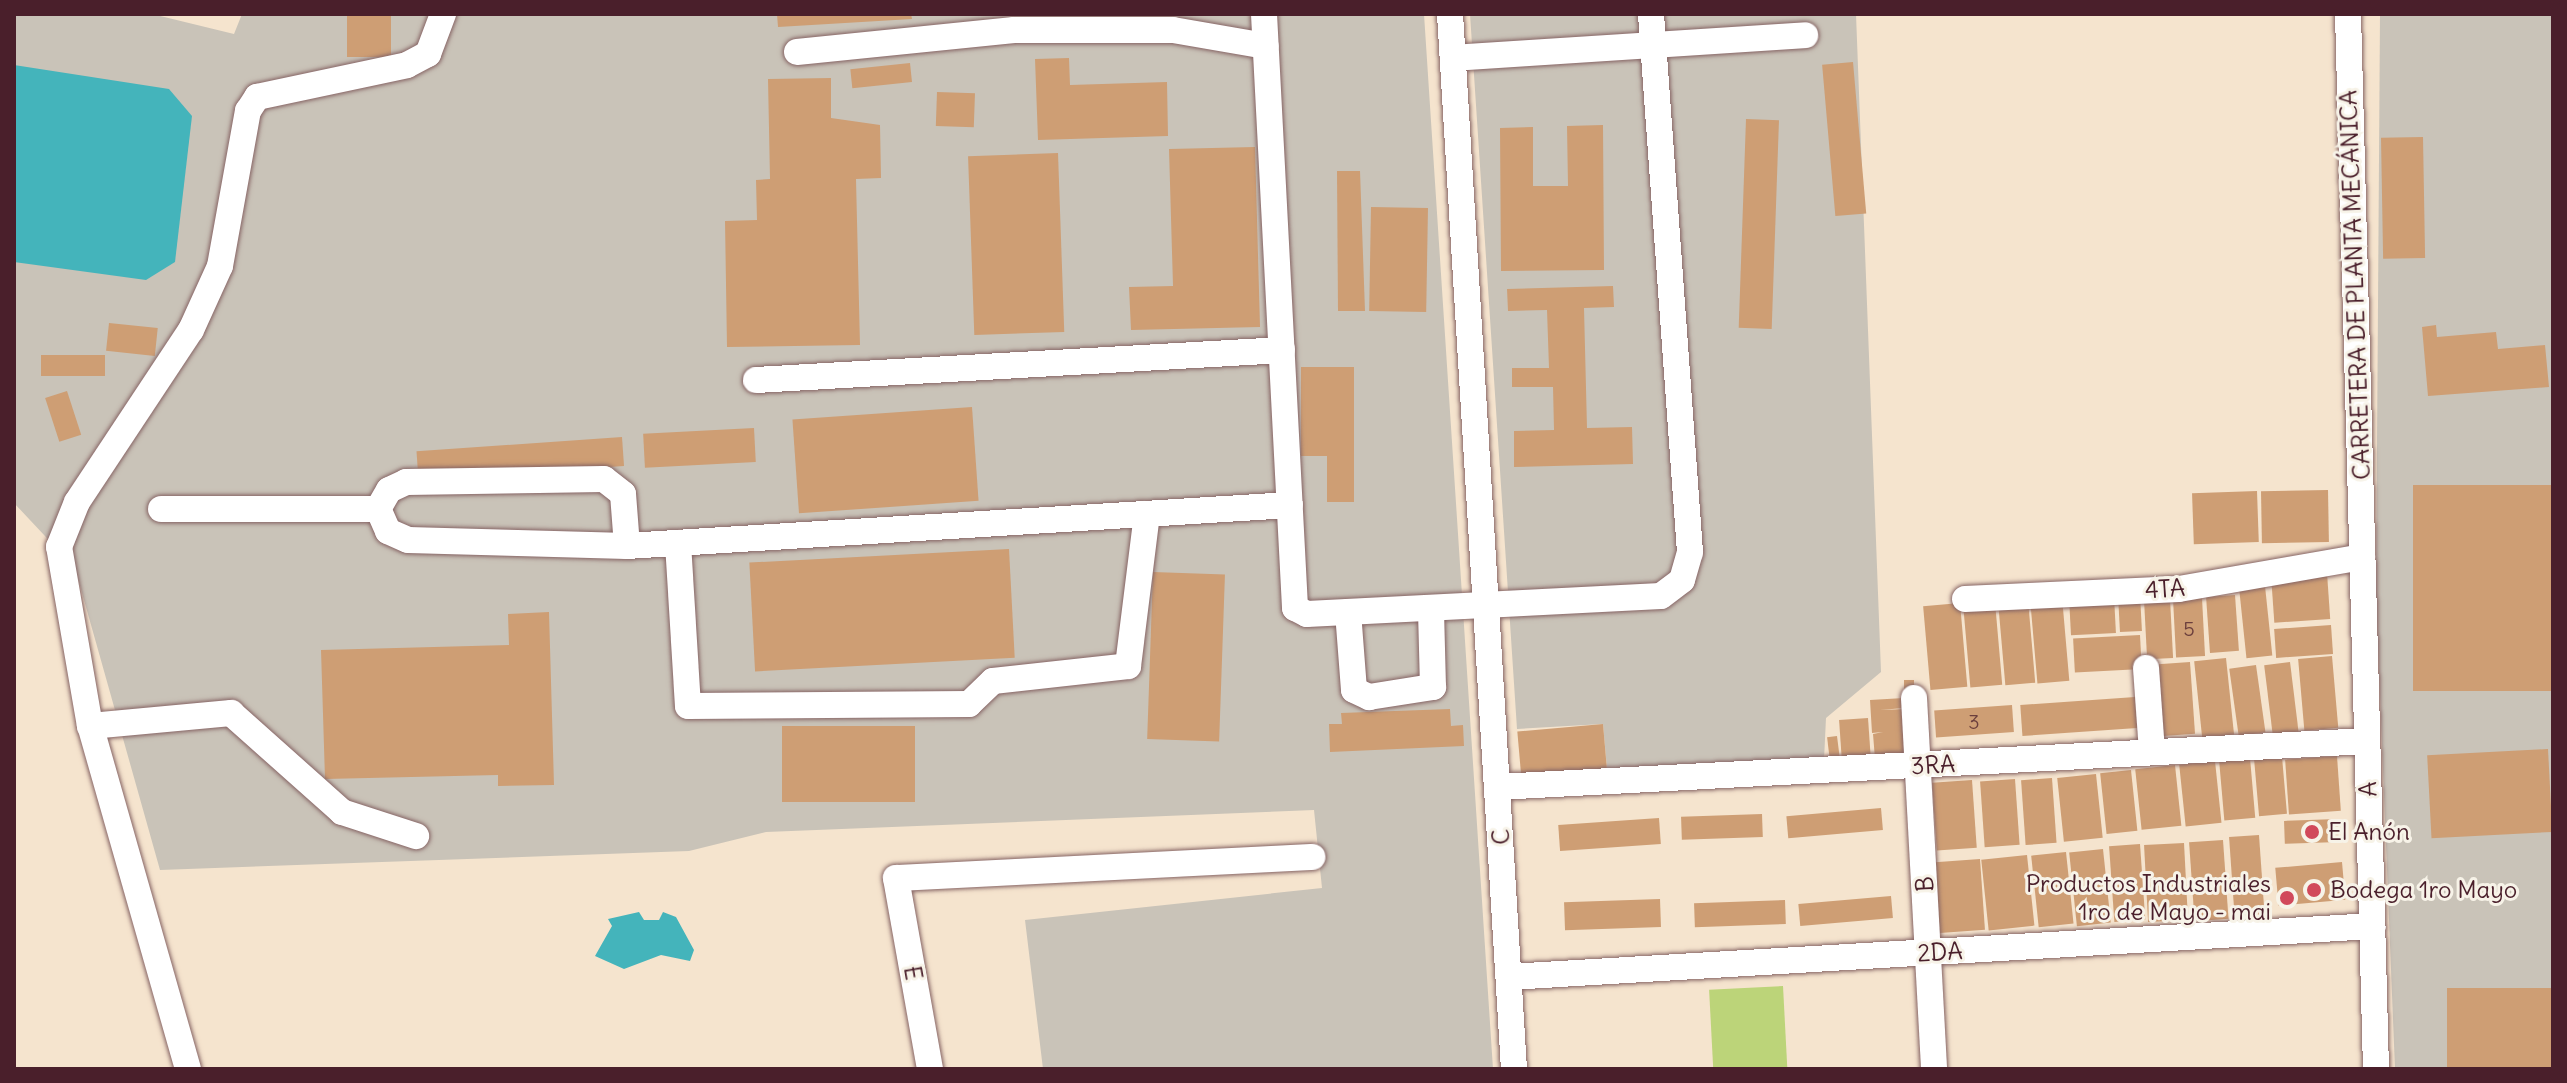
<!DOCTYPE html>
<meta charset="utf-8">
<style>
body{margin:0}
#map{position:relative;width:2567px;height:1083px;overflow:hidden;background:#f5e4ce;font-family:Delius,sans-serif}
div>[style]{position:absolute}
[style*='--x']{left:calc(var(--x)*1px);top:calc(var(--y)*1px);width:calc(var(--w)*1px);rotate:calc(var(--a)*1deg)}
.industrial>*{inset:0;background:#c9c3b8}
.green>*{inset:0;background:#bcd479;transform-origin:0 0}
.water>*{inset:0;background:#44b4bb}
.building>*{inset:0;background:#ce9e74;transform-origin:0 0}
.roads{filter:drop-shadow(0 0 2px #866464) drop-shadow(0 0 2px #866464)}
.minor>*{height:26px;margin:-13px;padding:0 13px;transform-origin:13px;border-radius:13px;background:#fff}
.dots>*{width:22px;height:22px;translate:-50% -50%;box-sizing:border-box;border:4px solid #f7f3e8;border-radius:50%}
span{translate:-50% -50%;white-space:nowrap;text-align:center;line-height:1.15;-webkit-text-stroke:6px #f7f3e8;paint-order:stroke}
.number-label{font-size:20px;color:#6b3f3d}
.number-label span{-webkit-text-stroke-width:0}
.street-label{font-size:24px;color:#4a1f2b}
.poi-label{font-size:24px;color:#4a1f2b}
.left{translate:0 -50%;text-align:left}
.right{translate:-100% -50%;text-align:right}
.frame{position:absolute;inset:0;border:16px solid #4a1f2b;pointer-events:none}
</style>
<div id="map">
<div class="industrial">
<i style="clip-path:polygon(14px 14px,152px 14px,234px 34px,242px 14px,1424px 14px,1493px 1069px,1043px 1069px,1025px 920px,1322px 888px,1314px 810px,766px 832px,689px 851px,160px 870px,75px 568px,14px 503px)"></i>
<i style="clip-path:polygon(1470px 14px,1856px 14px,1881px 672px,1826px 718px,1824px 760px,1607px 769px,1603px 724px,1517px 729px)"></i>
<i style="clip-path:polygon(2380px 14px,2553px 14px,2553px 1069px,2395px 1069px,2376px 595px)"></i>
</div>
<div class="green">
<i style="left:1783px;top:986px;width:83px;height:74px;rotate:87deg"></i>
</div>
<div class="water">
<i style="clip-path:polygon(14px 65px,169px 89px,192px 116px,175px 262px,146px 280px,14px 262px)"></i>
<i style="clip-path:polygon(639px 912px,644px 920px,659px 920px,663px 912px,676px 917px,694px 950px,690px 961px,661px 955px,624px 969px,595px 956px,612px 926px,608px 919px)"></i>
</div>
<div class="building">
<i style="left:347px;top:14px;width:44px;height:43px"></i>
<i style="clip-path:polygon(777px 14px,911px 14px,912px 19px,778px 27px)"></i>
<i style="clip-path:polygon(1069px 58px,1070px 85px,1167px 82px,1168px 136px,1038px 140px,1035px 59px)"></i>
<i style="left:1853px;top:62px;width:152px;height:31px;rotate:85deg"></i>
<i style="left:910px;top:63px;width:19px;height:60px;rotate:84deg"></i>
<i style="clip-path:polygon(831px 78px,831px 118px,880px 125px,881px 178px,856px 179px,860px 345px,727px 347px,725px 221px,757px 220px,756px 180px,770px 179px,768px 79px)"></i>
<i style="left:937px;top:92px;width:38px;height:34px;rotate:2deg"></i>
<i style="left:1746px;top:119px;width:33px;height:209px;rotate:2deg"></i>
<i style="clip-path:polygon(1603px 125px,1604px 270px,1501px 271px,1500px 128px,1533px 127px,1533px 186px,1568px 186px,1567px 126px)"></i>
<i style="left:2423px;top:137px;width:121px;height:42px;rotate:89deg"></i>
<i style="clip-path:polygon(1255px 147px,1260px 327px,1131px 330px,1129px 287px,1173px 286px,1169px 149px)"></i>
<i style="left:1058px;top:153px;width:179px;height:90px;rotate:88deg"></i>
<i style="clip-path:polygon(1337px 171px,1360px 171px,1365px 311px,1338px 311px)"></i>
<i style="left:1371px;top:207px;width:57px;height:104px;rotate:1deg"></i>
<i style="clip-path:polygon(1613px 286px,1614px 307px,1584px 308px,1587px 428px,1632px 427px,1633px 464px,1514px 467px,1514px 431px,1554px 430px,1553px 387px,1512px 387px,1512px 368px,1549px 368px,1547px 310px,1508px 311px,1507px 289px)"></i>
<i style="left:109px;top:323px;width:49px;height:28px;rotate:6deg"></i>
<i style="clip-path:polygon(2436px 325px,2437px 337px,2496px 332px,2498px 349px,2545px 345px,2549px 387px,2428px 396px,2422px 327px)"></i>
<i style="left:105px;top:355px;width:21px;height:64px;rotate:90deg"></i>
<i style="clip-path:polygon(1301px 367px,1354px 367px,1354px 502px,1327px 502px,1327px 456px,1301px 456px)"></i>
<i style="left:67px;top:391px;width:46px;height:23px;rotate:72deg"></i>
<i style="left:972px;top:407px;width:94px;height:180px;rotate:86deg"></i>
<i style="left:754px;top:428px;width:34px;height:111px;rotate:87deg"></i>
<i style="left:622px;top:437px;width:29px;height:206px;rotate:86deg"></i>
<i style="left:2553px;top:485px;width:206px;height:140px;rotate:90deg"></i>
<i style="left:2328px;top:490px;width:52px;height:67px;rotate:89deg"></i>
<i style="left:2257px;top:491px;width:51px;height:65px;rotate:88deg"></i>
<i style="left:1009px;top:549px;width:109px;height:260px;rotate:87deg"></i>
<i style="left:1153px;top:572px;width:72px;height:167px;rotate:2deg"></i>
<i style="left:2327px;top:573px;width:46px;height:56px;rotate:86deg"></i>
<i style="left:2265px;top:586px;width:70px;height:26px;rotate:84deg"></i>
<i style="left:2140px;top:594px;width:37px;height:22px;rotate:87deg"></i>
<i style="left:2235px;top:595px;width:56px;height:29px;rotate:86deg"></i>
<i style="left:2114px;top:596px;width:37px;height:45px;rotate:87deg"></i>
<i style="left:2062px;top:597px;width:84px;height:32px;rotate:85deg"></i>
<i style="left:2202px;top:598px;width:58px;height:29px;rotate:87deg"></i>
<i style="left:2170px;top:599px;width:59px;height:26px;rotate:87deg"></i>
<i style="left:2028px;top:600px;width:83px;height:30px;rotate:85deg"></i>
<i style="left:1995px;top:602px;width:83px;height:32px;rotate:85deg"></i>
<i style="left:1960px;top:603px;width:84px;height:37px;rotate:85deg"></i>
<i style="clip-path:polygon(549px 612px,554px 785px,498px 786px,498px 775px,325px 779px,321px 650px,509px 645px,508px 614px)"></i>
<i style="left:2331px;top:625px;width:29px;height:57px;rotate:86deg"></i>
<i style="left:2140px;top:635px;width:34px;height:67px;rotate:87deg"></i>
<i style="left:2332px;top:656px;width:72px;height:34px;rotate:85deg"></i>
<i style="left:2226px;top:658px;width:77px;height:32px;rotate:84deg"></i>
<i style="left:2190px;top:662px;width:72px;height:39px;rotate:86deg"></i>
<i style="left:2290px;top:662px;width:70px;height:26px;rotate:83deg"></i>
<i style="left:2256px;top:665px;width:68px;height:27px;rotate:82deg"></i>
<i style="left:1904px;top:680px;width:10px;height:18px"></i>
<i style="left:2135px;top:697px;width:31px;height:115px;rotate:86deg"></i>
<i style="clip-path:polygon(1904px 698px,1904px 708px,1880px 710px,1906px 709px,1910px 757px,1875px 759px,1873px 734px,1883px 732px,1872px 733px,1870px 700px)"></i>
<i style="left:2012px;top:705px;width:27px;height:78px;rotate:86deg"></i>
<i style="clip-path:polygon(1450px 709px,1451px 726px,1463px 725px,1464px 746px,1330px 752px,1329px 724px,1342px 724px,1341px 713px)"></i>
<i style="left:1868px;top:718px;width:40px;height:29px;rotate:86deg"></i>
<i style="left:1603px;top:724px;width:45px;height:86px;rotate:85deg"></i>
<i style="left:915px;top:726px;width:76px;height:133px;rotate:90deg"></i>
<i style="left:1837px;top:736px;width:24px;height:10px;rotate:83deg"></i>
<i style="left:2548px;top:749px;width:83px;height:121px;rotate:87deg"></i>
<i style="left:2337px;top:756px;width:55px;height:52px;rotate:86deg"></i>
<i style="left:2282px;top:757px;width:57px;height:28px;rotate:85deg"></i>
<i style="left:2250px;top:758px;width:60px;height:31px;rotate:85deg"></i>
<i style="left:2215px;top:761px;width:62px;height:36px;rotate:84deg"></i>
<i style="left:2175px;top:765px;width:61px;height:40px;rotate:84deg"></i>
<i style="left:2131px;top:770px;width:61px;height:31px;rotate:84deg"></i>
<i style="left:2096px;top:774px;width:64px;height:39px;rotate:84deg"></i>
<i style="left:2052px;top:778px;width:65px;height:31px;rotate:86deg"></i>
<i style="left:2015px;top:779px;width:66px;height:35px;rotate:86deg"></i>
<i style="left:1972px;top:780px;width:68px;height:40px;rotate:86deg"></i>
<i style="left:1881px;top:808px;width:22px;height:95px;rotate:85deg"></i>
<i style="left:1762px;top:814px;width:23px;height:81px;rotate:88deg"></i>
<i style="left:1659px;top:818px;width:26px;height:101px;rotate:86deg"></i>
<i style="left:2338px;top:819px;width:23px;height:54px;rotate:88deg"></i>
<i style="left:2259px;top:835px;width:80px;height:30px;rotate:86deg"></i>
<i style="left:2223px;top:840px;width:79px;height:34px;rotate:86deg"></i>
<i style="left:2184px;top:843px;width:77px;height:40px;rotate:87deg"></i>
<i style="left:2140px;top:844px;width:76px;height:31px;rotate:86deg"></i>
<i style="left:2103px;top:849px;width:74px;height:34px;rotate:84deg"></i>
<i style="left:2066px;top:852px;width:72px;height:35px;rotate:84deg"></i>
<i style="left:2027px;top:855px;width:71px;height:46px;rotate:84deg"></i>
<i style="left:1980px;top:859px;width:71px;height:45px;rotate:86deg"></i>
<i style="left:2342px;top:862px;width:38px;height:67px;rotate:85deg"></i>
<i style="left:1891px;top:896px;width:22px;height:93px;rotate:85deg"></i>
<i style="left:1660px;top:899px;width:28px;height:96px;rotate:88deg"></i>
<i style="left:1785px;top:900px;width:24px;height:91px;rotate:88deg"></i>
<i style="left:2553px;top:988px;width:81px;height:106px;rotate:90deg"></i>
</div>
<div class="roads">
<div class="minor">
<i style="--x:1264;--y:14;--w:595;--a:87.01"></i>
<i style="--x:1295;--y:608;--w:13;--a:27"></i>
<i style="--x:1307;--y:614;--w:354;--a:-2.9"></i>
<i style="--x:1661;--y:596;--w:26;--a:-37"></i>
<i style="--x:1682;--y:580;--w:29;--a:-74"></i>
<i style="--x:1690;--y:552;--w:539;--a:-94.15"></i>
<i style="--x:1450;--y:14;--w:1057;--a:86.53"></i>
<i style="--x:2348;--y:14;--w:1055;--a:88.48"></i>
<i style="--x:797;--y:52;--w:218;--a:-5.8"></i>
<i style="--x:1014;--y:30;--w:159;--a:0"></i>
<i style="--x:1173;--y:30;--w:94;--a:9.8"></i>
<i style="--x:1453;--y:58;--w:353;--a:-3.7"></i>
<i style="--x:756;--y:380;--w:527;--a:-3.26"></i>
<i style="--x:604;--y:479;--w:24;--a:38"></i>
<i style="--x:623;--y:494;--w:52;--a:85.6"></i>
<i style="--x:627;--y:546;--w:219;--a:-178.4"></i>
<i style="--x:408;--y:540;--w:22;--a:-156"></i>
<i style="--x:388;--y:531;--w:24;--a:-114"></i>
<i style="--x:378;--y:509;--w:22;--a:-60"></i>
<i style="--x:389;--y:490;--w:19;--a:-25"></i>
<i style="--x:406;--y:482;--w:198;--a:-0.9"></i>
<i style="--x:161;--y:509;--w:217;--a:0"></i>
<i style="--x:678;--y:543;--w:163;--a:86.5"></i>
<i style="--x:688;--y:706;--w:281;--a:-0.4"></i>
<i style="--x:969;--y:704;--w:33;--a:-44"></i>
<i style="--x:993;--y:681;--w:136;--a:-6.3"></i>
<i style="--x:1128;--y:666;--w:153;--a:-82.9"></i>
<i style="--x:627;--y:546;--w:664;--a:-3.54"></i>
<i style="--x:1965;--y:599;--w:214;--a:-2.7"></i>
<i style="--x:2179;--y:589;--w:186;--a:-9.9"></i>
<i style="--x:1348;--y:612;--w:78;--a:85.6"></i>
<i style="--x:1354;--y:690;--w:17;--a:25"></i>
<i style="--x:1369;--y:697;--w:65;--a:-8.9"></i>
<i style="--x:1433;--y:687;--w:79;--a:-91.5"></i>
<i style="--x:2146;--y:668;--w:84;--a:85.9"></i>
<i style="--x:1914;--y:698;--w:372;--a:86.9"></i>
<i style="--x:90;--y:726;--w:142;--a:-5.3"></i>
<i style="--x:231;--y:713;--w:149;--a:41.7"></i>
<i style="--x:342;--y:812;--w:78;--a:18"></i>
<i style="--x:1498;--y:787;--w:870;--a:-3.03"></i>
<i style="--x:1509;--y:977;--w:865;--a:-3.38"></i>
<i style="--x:188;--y:1069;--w:357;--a:-105.9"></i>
<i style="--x:90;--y:726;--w:182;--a:-99.8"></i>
<i style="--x:59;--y:547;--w:48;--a:-68.2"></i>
<i style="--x:77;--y:502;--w:206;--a:-56.5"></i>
<i style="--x:191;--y:330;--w:70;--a:-65.6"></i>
<i style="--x:220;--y:266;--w:158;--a:-79.8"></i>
<i style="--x:248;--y:111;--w:17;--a:-57"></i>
<i style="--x:257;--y:97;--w:153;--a:-12"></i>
<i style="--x:407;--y:65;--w:24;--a:-28"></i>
<i style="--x:428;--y:54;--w:43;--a:-69.4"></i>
<i style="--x:930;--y:1069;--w:194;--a:-100.1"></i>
<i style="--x:896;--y:878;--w:417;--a:-2.9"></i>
</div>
</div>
<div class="dots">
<i style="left:2312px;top:832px;background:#d1495b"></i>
<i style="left:2314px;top:890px;background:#d1495b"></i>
<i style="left:2287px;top:898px;background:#d1495b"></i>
</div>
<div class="number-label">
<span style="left:2189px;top:628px">5</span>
<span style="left:1974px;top:721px">3</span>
</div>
<div class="street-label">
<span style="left:2355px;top:285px;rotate:-92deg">CARRETERA DE PLANTA MECÁNICA</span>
<span style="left:2165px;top:589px;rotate:-4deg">4TA</span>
<span style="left:1933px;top:765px;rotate:-3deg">3RA</span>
<span style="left:2368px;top:789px;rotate:-92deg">A</span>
<span style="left:1501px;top:837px;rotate:-93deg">C</span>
<span style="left:1925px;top:884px;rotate:-93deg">B</span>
<span style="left:1940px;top:952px;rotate:-3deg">2DA</span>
<span style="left:913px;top:973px;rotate:80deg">E</span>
</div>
<div class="poi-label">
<span class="left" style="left:2328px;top:832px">El Anón</span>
<span class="right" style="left:2271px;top:898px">Productos Industriales<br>1ro de Mayo - mai</span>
<span class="left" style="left:2330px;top:890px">Bodega 1ro Mayo</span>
</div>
<div class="frame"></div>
</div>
